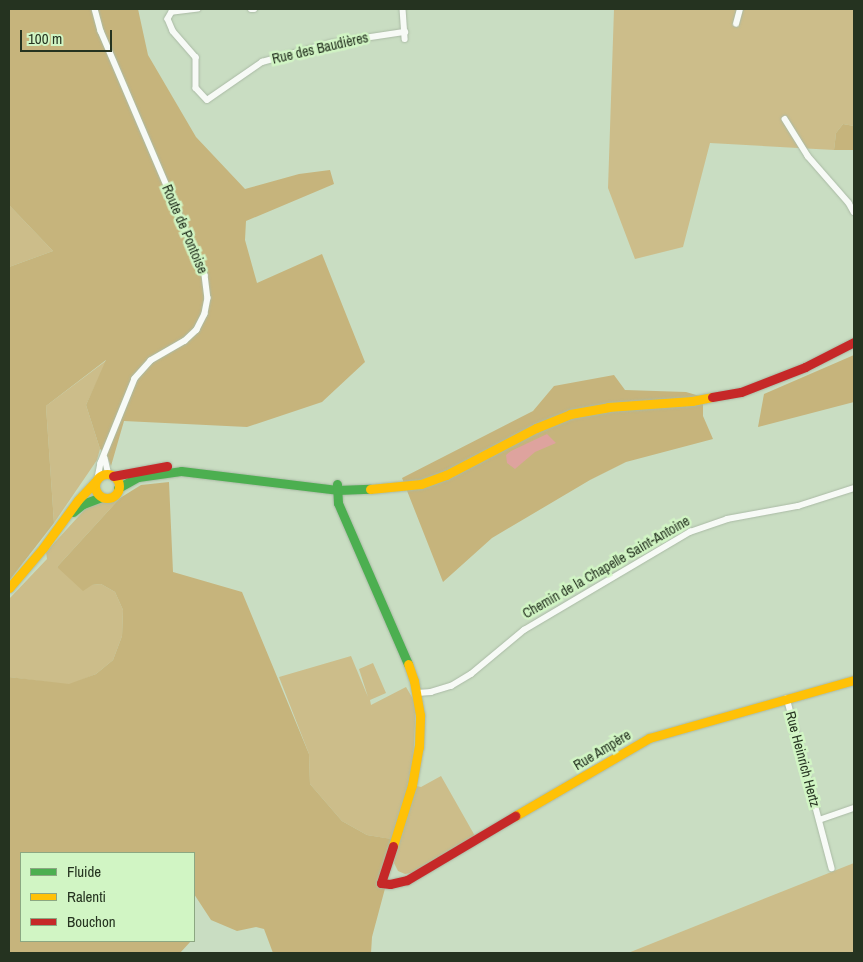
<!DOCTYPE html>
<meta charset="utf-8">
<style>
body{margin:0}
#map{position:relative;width:863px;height:962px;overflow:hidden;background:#c9ddc2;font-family:"Archivo Narrow",sans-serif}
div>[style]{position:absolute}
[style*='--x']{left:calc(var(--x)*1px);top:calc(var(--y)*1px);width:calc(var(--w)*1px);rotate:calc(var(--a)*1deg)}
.green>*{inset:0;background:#ccbd8a}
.forest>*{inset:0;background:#c6b47c}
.water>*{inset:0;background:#dea39e}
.roads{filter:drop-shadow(0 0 1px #aabaa5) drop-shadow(0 0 1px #aabaa5)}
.street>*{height:5.5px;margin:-2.75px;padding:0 2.75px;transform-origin:2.75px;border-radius:2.75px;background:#f7faf6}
.fast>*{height:9px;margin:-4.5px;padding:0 4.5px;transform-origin:4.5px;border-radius:4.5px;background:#4caf50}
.slow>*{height:9px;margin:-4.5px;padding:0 4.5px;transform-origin:4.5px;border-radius:4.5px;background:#ffc107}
.slow>.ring{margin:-4.5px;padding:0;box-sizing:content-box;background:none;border:9px solid #ffc107;border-radius:50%}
.jam>*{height:9px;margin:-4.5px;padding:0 4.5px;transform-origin:4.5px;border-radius:4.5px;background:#c62828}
span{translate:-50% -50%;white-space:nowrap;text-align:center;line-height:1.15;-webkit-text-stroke:5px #d1f5c4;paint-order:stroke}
.street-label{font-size:14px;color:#253320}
.frame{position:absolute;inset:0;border:10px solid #253320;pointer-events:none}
.legend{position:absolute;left:20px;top:852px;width:175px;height:90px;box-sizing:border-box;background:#d1f5c4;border:1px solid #8ca782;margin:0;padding:6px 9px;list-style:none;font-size:15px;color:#253320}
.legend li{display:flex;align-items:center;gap:10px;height:25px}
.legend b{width:25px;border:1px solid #8ca782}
.scale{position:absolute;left:20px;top:30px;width:92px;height:22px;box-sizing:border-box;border:2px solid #253320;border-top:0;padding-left:6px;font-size:15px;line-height:18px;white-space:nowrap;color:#253320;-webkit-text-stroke:4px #d1f5c4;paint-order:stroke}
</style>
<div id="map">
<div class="green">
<i style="clip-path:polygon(614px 9px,854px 9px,854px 126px,843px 124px,836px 133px,834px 150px,710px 143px,683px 247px,635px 259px,608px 188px)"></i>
<i style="clip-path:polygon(9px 205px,53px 251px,9px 267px)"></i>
<i style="clip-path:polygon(107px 360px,86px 405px,100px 449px,97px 460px,54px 523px,46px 406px)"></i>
<i style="clip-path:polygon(120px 498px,57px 567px,92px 585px,101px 584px,115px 592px,123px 610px,122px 636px,113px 660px,96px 674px,69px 685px,9px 677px,9px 599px,47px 559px,46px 552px,88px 506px)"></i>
<i style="clip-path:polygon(351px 656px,368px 697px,359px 669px,373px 663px,386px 693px,370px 700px,371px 705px,406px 687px,416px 704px,412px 785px,421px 787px,441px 776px,475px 836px,412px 873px,405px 874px,398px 871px,394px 863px,397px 840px,367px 835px,342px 821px,310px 784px,309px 754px,279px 677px)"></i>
<i style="clip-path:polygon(854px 863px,854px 953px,628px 953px,786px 890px)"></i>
</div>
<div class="forest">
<i style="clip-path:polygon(9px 9px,138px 9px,148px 55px,196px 137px,245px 189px,299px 174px,330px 170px,334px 184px,246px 221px,245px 240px,257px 283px,322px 254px,365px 362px,322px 402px,247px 427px,124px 421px,111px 466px,107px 456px,100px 449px,86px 405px,106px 360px,46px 406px,54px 523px,9px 581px,9px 267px,53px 251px,9px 205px)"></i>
<i style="clip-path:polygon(843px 124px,854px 126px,854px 150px,834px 150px,836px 133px)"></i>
<i style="clip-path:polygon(854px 355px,854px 402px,758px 427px,764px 394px)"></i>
<i style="clip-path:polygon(614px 375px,625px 390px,686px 392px,703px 397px,703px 416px,713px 439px,626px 462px,590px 480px,492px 538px,443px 582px,402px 478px,533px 411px,554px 386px)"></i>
<i style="clip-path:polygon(169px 482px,173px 572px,242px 592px,309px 754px,310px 784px,342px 821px,367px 835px,398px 840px,372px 937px,371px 953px,273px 953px,264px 929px,256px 927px,237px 931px,211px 920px,194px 894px,194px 853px,21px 853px,21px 941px,191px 941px,180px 953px,9px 953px,9px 677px,69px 684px,96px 674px,113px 660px,122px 636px,123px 610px,115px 592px,101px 584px,92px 585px,83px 591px,57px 567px,120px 498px,141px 485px)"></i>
</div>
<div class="water">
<i style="clip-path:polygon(547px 434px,556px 443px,535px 452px,515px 469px,507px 463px,506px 455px,511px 451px)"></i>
</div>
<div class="roads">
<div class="street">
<i style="--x:95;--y:9;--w:23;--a:75"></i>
<i style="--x:101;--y:31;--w:265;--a:66.9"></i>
<i style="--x:205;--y:275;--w:23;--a:83"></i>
<i style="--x:208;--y:298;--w:16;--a:101"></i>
<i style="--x:205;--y:314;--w:18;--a:117"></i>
<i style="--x:197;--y:330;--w:16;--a:137"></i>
<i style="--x:185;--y:341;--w:39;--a:150"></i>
<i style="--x:151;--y:361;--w:24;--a:132"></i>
<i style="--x:135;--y:379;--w:91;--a:112"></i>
<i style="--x:101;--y:463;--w:15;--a:101"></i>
<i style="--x:198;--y:9;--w:26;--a:173"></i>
<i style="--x:172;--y:12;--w:8;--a:120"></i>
<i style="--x:168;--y:19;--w:13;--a:67"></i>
<i style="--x:173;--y:31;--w:35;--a:49"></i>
<i style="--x:196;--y:57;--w:31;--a:90"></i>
<i style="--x:196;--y:88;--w:16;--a:47"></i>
<i style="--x:207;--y:100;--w:67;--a:-34.6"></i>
<i style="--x:262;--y:62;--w:72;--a:-15.4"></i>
<i style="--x:331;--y:43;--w:75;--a:-8.5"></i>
<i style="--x:251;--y:9;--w:3;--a:0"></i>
<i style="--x:403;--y:9;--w:30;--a:86"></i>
<i style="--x:736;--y:24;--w:16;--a:-75"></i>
<i style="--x:785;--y:119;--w:44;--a:58.1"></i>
<i style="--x:808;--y:156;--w:62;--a:48.9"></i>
<i style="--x:849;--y:203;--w:10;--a:61"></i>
<i style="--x:105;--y:458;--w:17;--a:77"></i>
<i style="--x:417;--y:693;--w:14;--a:-4"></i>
<i style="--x:431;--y:692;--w:21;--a:-17"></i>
<i style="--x:451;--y:686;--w:23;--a:-31"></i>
<i style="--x:471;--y:674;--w:69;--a:-39.7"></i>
<i style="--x:524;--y:630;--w:193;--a:-30.6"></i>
<i style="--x:690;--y:532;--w:39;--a:-19"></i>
<i style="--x:727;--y:519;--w:72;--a:-10.4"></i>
<i style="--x:798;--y:506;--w:59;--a:-17.8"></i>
<i style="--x:787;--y:698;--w:176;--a:75.2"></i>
<i style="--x:819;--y:820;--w:37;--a:-19"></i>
</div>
<div class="fast">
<i style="--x:337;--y:484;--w:19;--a:87"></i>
<i style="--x:338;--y:503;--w:176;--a:66.5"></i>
<i style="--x:118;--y:488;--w:23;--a:-29"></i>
<i style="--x:138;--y:477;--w:43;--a:-7.9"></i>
<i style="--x:181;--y:471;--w:157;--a:6.9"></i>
<i style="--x:337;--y:490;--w:33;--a:-2"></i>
<i style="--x:73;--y:512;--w:13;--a:-39"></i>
<i style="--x:83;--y:504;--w:19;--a:-21"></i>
</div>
<div class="slow">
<i class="ring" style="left:95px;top:474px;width:15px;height:15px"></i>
<i style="--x:370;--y:489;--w:51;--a:-5.6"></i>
<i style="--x:421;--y:484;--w:27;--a:-20"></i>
<i style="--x:446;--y:475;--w:102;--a:-27.6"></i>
<i style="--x:536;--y:428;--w:37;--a:-22"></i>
<i style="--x:570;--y:414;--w:39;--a:-10"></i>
<i style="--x:608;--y:407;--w:84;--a:-4.1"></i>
<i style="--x:692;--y:401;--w:20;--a:-11"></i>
<i style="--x:9;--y:588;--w:52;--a:-49.6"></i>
<i style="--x:43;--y:548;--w:59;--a:-53.9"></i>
<i style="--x:78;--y:500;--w:25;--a:-47"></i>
<i style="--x:515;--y:816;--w:155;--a:-30.2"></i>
<i style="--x:649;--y:738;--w:213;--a:-15.8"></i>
<i style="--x:393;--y:846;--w:64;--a:-72.7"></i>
<i style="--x:412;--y:785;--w:39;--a:-80"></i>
<i style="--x:419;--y:747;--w:32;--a:-88"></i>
<i style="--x:420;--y:715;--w:35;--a:-100"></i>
<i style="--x:414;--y:681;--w:18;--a:-109"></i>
</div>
<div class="jam">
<i style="--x:712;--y:397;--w:29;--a:-10"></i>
<i style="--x:741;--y:392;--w:69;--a:-21.3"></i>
<i style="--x:805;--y:367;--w:55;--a:-27"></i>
<i style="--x:113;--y:476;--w:55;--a:-10.5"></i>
<i style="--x:393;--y:846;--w:39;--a:108"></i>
<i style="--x:381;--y:883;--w:9;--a:6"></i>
<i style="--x:390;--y:884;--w:17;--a:-13"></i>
<i style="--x:407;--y:880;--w:126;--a:-30.7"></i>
</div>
</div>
<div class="street-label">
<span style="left:320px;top:48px;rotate:-13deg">Rue des Baudières</span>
<span style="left:185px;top:229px;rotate:67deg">Route de Pontoise</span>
<span style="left:606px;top:567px;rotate:-30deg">Chemin de la Chapelle Saint-Antoine</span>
<span style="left:602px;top:750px;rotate:-31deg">Rue Ampère</span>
<span style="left:803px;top:759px;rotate:75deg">Rue Heinrich Hertz</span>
</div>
<div class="frame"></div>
<ul class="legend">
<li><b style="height:6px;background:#4caf50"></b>Fluide</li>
<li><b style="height:6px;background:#ffc107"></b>Ralenti</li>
<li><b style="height:6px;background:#c62828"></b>Bouchon</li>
</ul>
<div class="scale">100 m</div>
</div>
